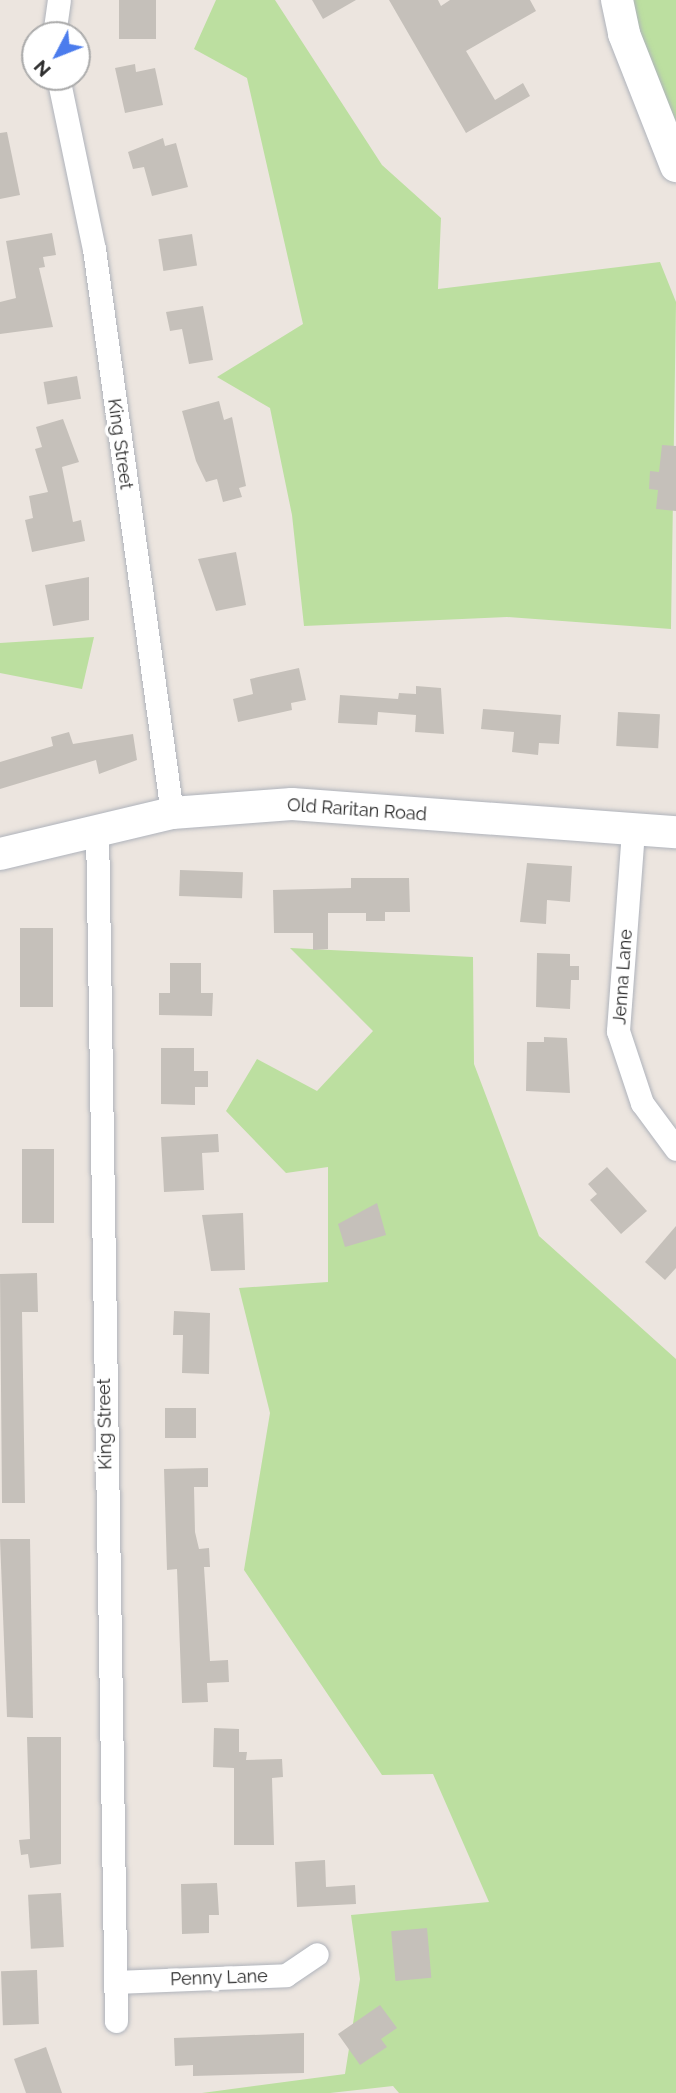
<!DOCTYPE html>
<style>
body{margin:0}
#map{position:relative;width:676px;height:2093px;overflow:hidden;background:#ece5df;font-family:Raleway,sans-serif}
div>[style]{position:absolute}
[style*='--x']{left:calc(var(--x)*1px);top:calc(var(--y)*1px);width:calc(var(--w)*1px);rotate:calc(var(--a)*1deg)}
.green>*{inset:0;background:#bcdfa0}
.building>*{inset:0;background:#c5c0ba;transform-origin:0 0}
.roads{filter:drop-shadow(0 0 2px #afb3bb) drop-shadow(0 0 2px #afb3bb)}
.street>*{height:23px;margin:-11.5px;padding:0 11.5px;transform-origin:11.5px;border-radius:11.5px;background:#fff}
.secondary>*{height:32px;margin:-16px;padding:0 16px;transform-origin:16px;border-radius:16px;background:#fff}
span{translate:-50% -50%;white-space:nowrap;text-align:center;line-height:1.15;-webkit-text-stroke:7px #fff;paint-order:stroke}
.street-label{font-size:18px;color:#2c2c2c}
.north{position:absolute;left:21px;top:21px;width:70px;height:70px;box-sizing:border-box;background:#fff;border:2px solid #ababab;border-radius:50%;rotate:228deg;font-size:19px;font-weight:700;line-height:28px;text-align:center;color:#2c2c2c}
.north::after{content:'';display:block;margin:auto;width:24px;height:32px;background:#4b7ced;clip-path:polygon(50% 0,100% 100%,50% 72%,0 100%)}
</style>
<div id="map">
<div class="green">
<i style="clip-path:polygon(216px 0,275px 0,382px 165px,441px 218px,438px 289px,660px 262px,676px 302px,671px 629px,507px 617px,304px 626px,292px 515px,270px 408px,217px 377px,303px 324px,247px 78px,194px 49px)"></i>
<i style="clip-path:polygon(631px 0,676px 0,676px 121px,639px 46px)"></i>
<i style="clip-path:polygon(94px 637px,82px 689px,0 673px,0 643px)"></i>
<i style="clip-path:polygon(290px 948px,473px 957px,474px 1064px,539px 1236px,676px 1359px,676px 2093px,399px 2093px,393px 2086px,330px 2093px,202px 2093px,345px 2074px,360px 1979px,351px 1915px,489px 1902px,433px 1774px,382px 1775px,244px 1570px,270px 1413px,239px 1288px,328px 1282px,328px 1167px,286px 1173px,226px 1111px,257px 1059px,317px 1091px,373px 1031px)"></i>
</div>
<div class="building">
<i style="left:119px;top:0;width:37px;height:39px"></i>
<i style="clip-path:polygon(312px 0,356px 0,323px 19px)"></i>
<i style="clip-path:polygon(389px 0,438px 0,441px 6px,450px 0,530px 0,536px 11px,466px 51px,495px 100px,523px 83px,530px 96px,466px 133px)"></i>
<i style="clip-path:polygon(135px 64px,136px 72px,155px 68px,163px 105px,125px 113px,115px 68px)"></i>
<i style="clip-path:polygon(7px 132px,20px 195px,0 199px,0 133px)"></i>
<i style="clip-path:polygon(163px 138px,165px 146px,176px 143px,188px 187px,152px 196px,144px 167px,133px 169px,128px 152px)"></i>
<i style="clip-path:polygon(52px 233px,56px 255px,43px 257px,45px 267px,39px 268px,53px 327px,0 334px,0 302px,16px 298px,6px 241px)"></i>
<i style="left:192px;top:234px;width:32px;height:34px;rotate:81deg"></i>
<i style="clip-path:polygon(203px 306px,213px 360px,189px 364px,182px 329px,170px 331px,166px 312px)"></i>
<i style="left:77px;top:376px;width:23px;height:34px;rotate:80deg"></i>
<i style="clip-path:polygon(219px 401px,224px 420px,232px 417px,246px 486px,239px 488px,242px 497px,223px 502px,217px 479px,206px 482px,196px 461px,182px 411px)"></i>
<i style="clip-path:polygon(63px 419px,79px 462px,62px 467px,73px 522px,81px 520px,85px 541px,32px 552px,25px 520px,33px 518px,29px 496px,48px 492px,35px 449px,42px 447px,36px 427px)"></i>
<i style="clip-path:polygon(662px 445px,676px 446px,676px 511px,656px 509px,658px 490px,649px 489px,650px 471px,659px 472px)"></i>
<i style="clip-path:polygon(236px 552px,246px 605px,216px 611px,198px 559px)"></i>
<i style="clip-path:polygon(89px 577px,89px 620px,53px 626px,45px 585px)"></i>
<i style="clip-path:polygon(299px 668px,306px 700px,291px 703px,292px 710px,238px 722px,233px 699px,253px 694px,250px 679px)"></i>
<i style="clip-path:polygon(416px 686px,441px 688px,444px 734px,415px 732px,416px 715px,378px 712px,377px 725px,338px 723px,340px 695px,398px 699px,399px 693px,416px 694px)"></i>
<i style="clip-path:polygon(483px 709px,561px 715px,559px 744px,539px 743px,538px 755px,512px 752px,514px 732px,481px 729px)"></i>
<i style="left:618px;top:712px;width:42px;height:34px;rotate:3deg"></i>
<i style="clip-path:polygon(69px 732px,73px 744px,133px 734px,137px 760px,99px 774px,96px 760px,0 789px,0 762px,53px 746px,51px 737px)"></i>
<i style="clip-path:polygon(527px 863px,572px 866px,570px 902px,547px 900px,546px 924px,520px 922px)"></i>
<i style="left:180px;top:870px;width:63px;height:26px;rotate:2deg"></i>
<i style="clip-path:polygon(351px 878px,409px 878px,410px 912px,385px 912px,385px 921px,366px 921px,366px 913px,328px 913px,328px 949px,313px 950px,313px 933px,274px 933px,273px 890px,351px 888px)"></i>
<i style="left:20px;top:928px;width:33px;height:79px"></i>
<i style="clip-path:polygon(537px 953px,570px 954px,570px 966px,579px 966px,579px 980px,571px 980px,570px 1009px,536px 1007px)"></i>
<i style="clip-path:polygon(170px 963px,201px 963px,201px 993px,213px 993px,212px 1016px,159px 1015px,159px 993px,170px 993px)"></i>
<i style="clip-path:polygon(544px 1037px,567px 1038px,570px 1093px,526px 1091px,527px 1042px,544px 1042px)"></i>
<i style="clip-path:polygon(161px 1048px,194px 1048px,194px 1071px,208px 1071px,208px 1087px,195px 1087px,195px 1105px,161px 1104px)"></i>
<i style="clip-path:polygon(218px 1134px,219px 1152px,202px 1153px,204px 1190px,164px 1192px,161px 1137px)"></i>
<i style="left:22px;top:1149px;width:32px;height:74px"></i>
<i style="clip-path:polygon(607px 1167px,647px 1211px,621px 1234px,590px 1200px,597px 1194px,588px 1184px)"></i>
<i style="clip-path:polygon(377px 1203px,386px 1235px,345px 1247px,338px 1224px)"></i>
<i style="clip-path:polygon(243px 1213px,245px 1270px,211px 1271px,202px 1215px)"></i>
<i style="clip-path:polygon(676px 1226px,676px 1268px,665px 1280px,645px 1262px)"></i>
<i style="clip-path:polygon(37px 1273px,38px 1312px,22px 1312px,25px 1503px,2px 1503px,0 1274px)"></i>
<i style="clip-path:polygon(174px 1311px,210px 1313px,209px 1374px,182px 1373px,183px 1335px,173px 1335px)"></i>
<i style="left:165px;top:1408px;width:31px;height:30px"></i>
<i style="clip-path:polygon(208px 1468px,208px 1487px,194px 1487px,195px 1532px,199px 1549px,209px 1548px,210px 1567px,204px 1567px,210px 1661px,228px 1660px,229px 1682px,207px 1683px,208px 1702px,182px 1703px,177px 1569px,167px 1570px,164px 1469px)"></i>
<i style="clip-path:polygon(0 1539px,30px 1539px,33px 1718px,7px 1717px)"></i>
<i style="clip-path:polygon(214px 1728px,239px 1729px,239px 1752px,247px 1752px,246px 1760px,282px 1759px,283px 1777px,272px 1778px,274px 1845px,234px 1845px,234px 1768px,213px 1767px)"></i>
<i style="clip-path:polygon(27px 1737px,61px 1737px,61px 1864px,30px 1868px,28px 1854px,21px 1855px,19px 1840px,30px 1839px)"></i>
<i style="clip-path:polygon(325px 1860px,326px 1887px,355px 1885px,356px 1904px,297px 1907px,295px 1862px)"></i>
<i style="clip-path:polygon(217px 1883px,219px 1915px,209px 1915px,209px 1933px,182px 1934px,181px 1884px)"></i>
<i style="left:61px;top:1893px;width:54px;height:33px;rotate:87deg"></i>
<i style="left:427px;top:1928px;width:50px;height:36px;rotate:85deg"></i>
<i style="left:37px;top:1970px;width:54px;height:36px;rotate:88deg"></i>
<i style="clip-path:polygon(380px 2005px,397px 2028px,381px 2039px,387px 2047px,360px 2065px,338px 2034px)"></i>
<i style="clip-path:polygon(304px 2033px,304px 2073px,193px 2076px,193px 2065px,175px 2066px,174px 2038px)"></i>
<i style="clip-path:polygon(46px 2047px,62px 2093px,26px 2093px,14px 2059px)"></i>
</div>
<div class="roads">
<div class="street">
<i style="--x:54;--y:35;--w:35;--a:-82"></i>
<i style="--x:58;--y:77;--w:176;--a:78.2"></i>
<i style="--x:94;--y:249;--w:569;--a:82.13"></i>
<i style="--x:97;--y:827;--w:1194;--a:89.09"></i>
<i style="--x:633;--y:831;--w:201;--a:94.3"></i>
<i style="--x:618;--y:1031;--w:76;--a:71.6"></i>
<i style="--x:642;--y:1103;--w:57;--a:53.5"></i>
<i style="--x:115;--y:1982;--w:171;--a:-2.3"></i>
<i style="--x:286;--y:1975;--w:37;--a:-34"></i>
</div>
<div class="secondary">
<i style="--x:617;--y:0;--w:35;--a:78"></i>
<i style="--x:624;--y:34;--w:142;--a:68.5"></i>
<i style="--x:0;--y:854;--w:177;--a:-13.4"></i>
<i style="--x:172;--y:813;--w:120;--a:-4.3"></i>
<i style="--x:292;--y:804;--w:385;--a:4.2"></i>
</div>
</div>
<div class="street-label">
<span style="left:120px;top:444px;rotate:82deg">King Street</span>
<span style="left:357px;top:810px;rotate:4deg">Old Raritan Road</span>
<span style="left:623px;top:977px;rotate:-86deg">Jenna Lane</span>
<span style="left:105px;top:1424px;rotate:-91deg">King Street</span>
<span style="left:219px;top:1978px;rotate:-2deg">Penny Lane</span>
</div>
<div class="north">N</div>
</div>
